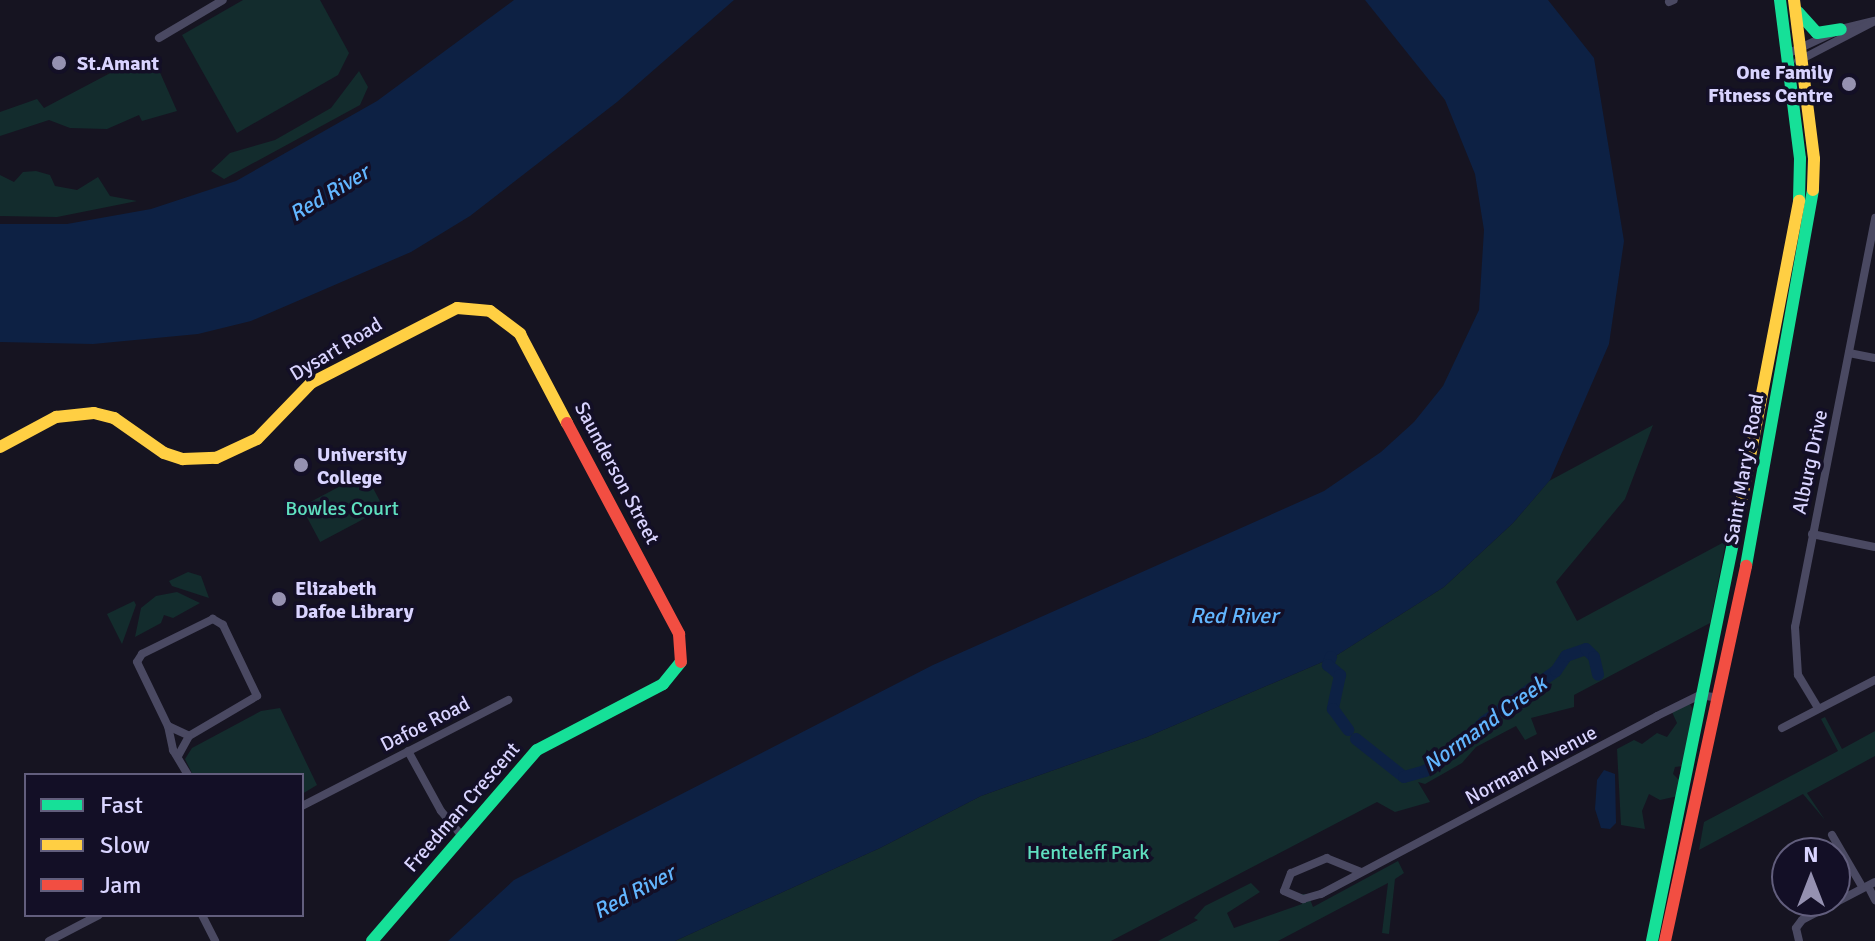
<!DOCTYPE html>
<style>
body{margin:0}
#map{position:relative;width:1875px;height:941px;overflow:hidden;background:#161421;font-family:Signika,sans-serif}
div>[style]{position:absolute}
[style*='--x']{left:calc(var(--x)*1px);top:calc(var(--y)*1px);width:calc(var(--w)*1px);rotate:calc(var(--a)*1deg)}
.green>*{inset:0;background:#132c2d;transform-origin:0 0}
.water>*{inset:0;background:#0d2144}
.river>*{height:12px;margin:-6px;padding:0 6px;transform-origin:6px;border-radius:6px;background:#0d2144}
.street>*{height:8px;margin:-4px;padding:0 4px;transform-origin:4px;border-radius:4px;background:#4a4962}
.fast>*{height:12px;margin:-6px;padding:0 6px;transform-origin:6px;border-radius:6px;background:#16e098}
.slow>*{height:12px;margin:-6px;padding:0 6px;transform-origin:6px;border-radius:6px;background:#ffcf43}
.jam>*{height:12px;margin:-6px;padding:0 6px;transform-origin:6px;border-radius:6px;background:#f24e42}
.dots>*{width:22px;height:22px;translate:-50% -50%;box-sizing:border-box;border:4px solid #130f26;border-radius:50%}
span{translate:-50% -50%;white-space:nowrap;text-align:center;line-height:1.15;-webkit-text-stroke:7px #130f26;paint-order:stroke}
.poi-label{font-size:20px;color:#d9d4ff;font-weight:700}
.left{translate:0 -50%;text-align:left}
.right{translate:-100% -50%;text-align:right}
.street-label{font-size:20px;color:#d9d4ff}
.park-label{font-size:20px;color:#5fe0c0}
.water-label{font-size:22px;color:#62b6ff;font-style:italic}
.legend{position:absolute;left:24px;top:773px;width:280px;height:144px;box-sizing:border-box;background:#130f26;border:2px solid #625e7d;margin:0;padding:10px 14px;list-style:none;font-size:24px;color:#d9d4ff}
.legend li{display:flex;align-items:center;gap:16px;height:40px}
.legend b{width:40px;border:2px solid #625e7d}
.north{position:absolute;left:1771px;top:837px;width:80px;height:80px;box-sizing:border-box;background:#130f26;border:2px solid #625e7d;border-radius:50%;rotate:0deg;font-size:22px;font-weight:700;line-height:32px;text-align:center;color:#d9d4ff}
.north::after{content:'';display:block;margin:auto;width:28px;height:36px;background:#9591b1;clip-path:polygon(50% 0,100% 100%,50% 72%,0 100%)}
</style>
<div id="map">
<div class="green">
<i style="clip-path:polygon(243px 0,320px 0,349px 53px,338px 75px,237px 133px,182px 35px)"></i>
<i style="clip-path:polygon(135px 60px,158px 68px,177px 111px,142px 121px,139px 115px,107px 129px,70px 128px,49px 120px,0 136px,0 112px,37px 99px,44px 108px)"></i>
<i style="clip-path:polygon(359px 71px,368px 87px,360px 105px,224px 179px,211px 171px,230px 153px,275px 140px,331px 108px)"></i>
<i style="clip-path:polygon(36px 171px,50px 175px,55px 186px,77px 190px,98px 177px,110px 196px,137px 201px,57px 217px,0 216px,0 175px,14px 182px,23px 172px)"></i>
<i style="clip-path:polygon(1653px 425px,1625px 499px,1556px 582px,1577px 621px,1726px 541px,1710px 623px,1574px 695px,1574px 707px,1531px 718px,1537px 734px,1525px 740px,1516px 726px,1476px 747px,1462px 763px,1425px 784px,1418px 782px,1430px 802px,1395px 812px,1377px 802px,1111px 941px,675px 941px,880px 848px,981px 796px,1147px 737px,1334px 657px,1444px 587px,1513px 523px,1549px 481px)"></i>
<i style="left:365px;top:473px;width:40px;height:72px;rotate:62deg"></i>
<i style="clip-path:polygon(188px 572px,201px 576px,209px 598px,172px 586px,169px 581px)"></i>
<i style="clip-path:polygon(177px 592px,200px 603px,173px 618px,164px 615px,161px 623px,135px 637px,141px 608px,156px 596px)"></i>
<i style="clip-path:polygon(134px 601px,136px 605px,122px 644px,107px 614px)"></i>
<i style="clip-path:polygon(1690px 704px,1696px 715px,1683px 766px,1675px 767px,1673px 774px,1681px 782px,1678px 796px,1660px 800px,1649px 794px,1642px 811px,1645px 829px,1621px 825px,1617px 749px,1634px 740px,1642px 744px,1657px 733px,1667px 737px,1677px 723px,1672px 712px)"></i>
<i style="clip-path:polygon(280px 708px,317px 785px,302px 794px,302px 775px,193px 775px,185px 759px,192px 748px,261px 711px)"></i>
<i style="clip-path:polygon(1825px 717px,1842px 749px,1875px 731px,1875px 756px,1807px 793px,1825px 820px,1803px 794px,1699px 850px,1704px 822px,1838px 751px,1821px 719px)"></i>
<i style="clip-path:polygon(1398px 861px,1404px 873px,1395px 879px,1389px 934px,1382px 933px,1388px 883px,1278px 941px,1158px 941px,1198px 920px,1194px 918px,1205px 906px,1251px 883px,1260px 892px,1227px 913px,1234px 928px,1302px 904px,1299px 894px,1308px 894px,1313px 907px)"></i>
</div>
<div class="water">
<i style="clip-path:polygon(514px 0,734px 0,617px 102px,470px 216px,411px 252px,251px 321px,198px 334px,93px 344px,0 342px,0 224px,67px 224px,151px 209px,236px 181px,377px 101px)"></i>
<i style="clip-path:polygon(1365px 0,1548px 0,1594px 58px,1624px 241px,1609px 344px,1550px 480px,1513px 523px,1444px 587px,1334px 657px,1147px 737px,981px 796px,880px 848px,675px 941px,448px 941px,514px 880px,933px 665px,1324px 491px,1381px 452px,1414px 422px,1443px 386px,1479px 310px,1484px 230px,1475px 174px,1445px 100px)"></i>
<i style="clip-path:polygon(1604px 770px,1615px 774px,1616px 823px,1610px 829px,1601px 828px,1595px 809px,1597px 780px)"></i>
</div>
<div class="river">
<i style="--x:1331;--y:657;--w:9;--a:111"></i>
<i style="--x:1328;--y:665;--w:16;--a:40"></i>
<i style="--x:1340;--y:675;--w:35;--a:102"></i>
<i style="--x:1333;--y:709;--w:26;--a:54"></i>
<i style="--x:1356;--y:739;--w:61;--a:38.4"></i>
<i style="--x:1404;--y:777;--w:22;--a:-16"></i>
<i style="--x:1425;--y:771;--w:37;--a:-34"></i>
<i style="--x:1456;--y:750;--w:40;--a:-45"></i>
<i style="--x:1484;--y:722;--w:88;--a:-35.3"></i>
<i style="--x:1556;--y:671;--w:18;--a:-56"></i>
<i style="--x:1566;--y:656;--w:21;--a:-19"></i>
<i style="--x:1586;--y:649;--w:11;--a:45"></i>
<i style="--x:1594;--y:657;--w:18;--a:77"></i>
</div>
<div class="street">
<i style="--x:1669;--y:2;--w:5;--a:-22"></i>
<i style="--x:159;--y:38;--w:74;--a:-30.7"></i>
<i style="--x:1787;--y:54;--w:60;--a:-24.8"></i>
<i style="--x:1841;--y:29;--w:34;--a:-14"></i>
<i style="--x:1798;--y:61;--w:87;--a:-27.5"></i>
<i style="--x:1849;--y:353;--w:26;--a:11"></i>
<i style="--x:1812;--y:534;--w:64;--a:11.7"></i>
<i style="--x:1818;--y:708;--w:39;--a:-121"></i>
<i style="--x:1798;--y:675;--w:48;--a:-93.6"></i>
<i style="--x:1795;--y:627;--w:417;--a:-78.9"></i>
<i style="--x:168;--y:726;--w:25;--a:78"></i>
<i style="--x:173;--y:750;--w:29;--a:59"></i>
<i style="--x:1782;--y:728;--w:105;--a:-27.3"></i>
<i style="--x:408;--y:751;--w:68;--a:61.2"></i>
<i style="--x:441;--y:811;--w:34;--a:50"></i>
<i style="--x:178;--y:756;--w:23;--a:-61"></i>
<i style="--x:189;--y:736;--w:79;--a:-30.5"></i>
<i style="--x:257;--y:696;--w:79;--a:-115.6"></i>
<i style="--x:223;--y:625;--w:12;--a:-149"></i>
<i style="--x:213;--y:619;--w:79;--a:153.8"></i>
<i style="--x:142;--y:654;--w:9;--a:122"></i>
<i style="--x:137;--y:662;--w:71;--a:64.2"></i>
<i style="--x:168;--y:726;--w:23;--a:25"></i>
<i style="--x:302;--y:806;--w:232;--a:-27.2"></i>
<i style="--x:1832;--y:835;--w:61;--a:59.7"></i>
<i style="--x:1361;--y:872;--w:37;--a:-158"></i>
<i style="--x:1327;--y:858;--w:39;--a:157"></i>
<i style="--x:1291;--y:873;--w:19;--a:111"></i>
<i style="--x:1284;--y:891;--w:21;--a:23"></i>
<i style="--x:1303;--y:899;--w:19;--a:-16"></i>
<i style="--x:1321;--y:894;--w:380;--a:-27.9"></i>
<i style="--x:1657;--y:716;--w:48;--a:-26"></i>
<i style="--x:1700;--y:695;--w:18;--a:9"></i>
<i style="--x:1868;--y:886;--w:16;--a:63"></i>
<i style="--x:202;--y:915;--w:29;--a:63"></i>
<i style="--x:49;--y:941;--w:56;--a:-27.5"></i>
<i style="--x:1799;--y:941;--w:13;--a:-103"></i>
<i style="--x:1796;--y:928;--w:10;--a:-53"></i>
<i style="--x:1802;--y:920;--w:82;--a:-27.5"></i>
</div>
<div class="fast">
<i style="--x:1780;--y:0;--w:160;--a:82.8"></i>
<i style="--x:1800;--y:159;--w:42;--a:91.4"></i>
<i style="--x:1798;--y:12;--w:28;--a:48"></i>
<i style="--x:1817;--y:33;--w:24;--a:-9"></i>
<i style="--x:1746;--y:566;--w:382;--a:-79.9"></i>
<i style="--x:372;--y:941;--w:252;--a:-49.2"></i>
<i style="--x:537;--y:750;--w:142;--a:-27.6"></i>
<i style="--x:663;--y:684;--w:28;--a:-51"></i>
<i style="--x:1652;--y:941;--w:442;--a:-78.5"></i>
</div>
<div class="slow">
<i style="--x:1794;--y:0;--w:160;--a:82.8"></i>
<i style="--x:1814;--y:159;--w:31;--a:92"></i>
<i style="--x:0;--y:447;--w:64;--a:-28.2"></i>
<i style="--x:56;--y:417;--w:38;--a:-6"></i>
<i style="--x:94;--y:413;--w:21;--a:14"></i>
<i style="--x:114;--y:418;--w:61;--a:35"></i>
<i style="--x:164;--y:453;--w:20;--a:18"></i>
<i style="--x:183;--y:459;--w:33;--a:-2"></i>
<i style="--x:216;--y:458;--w:45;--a:-24.9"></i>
<i style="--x:257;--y:439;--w:78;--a:-46"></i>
<i style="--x:311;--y:383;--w:164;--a:-27.2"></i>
<i style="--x:457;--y:308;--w:33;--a:5"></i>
<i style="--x:490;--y:311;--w:38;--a:37"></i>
<i style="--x:520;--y:334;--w:101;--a:62.2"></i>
<i style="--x:1740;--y:508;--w:313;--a:-79.1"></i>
</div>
<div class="jam">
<i style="--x:567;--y:423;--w:239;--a:62"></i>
<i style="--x:679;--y:634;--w:28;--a:86"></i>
<i style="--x:1665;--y:941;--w:384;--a:-77.8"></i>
</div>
<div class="dots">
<i style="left:59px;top:63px;background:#9591b1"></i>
<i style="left:1849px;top:84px;background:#9591b1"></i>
<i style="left:301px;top:465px;background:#9591b1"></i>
<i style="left:279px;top:599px;background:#9591b1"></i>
</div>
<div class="poi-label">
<span class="left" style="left:77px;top:63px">St.Amant</span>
<span class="right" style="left:1833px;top:84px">One Family<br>Fitness Centre</span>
<span class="left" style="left:317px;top:466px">University<br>College</span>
<span class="left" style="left:295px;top:600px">Elizabeth<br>Dafoe Library</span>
</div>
<div class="street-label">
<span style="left:336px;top:349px;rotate:-31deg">Dysart Road</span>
<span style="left:1810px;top:462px;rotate:-78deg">Alburg Drive</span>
<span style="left:1744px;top:469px;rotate:-80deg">Saint Mary's Road</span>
<span style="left:617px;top:473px;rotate:62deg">Saunderson Street</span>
<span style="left:425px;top:724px;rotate:-27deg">Dafoe Road</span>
<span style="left:1531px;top:765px;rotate:-28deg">Normand Avenue</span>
<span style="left:462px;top:807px;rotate:-49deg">Freedman Crescent</span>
</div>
<div class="park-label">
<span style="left:342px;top:508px">Bowles Court</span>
<span style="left:1088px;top:852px">Henteleff Park</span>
</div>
<div class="water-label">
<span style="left:329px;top:193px;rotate:-31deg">Red River</span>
<span style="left:1234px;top:616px">Red River</span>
<span style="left:1485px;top:724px;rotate:-36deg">Normand Creek</span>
<span style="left:634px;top:892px;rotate:-28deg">Red River</span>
</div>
<ul class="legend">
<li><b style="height:10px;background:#16e098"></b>Fast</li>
<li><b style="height:10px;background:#ffcf43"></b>Slow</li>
<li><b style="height:10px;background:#f24e42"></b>Jam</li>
</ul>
<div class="north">N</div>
</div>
